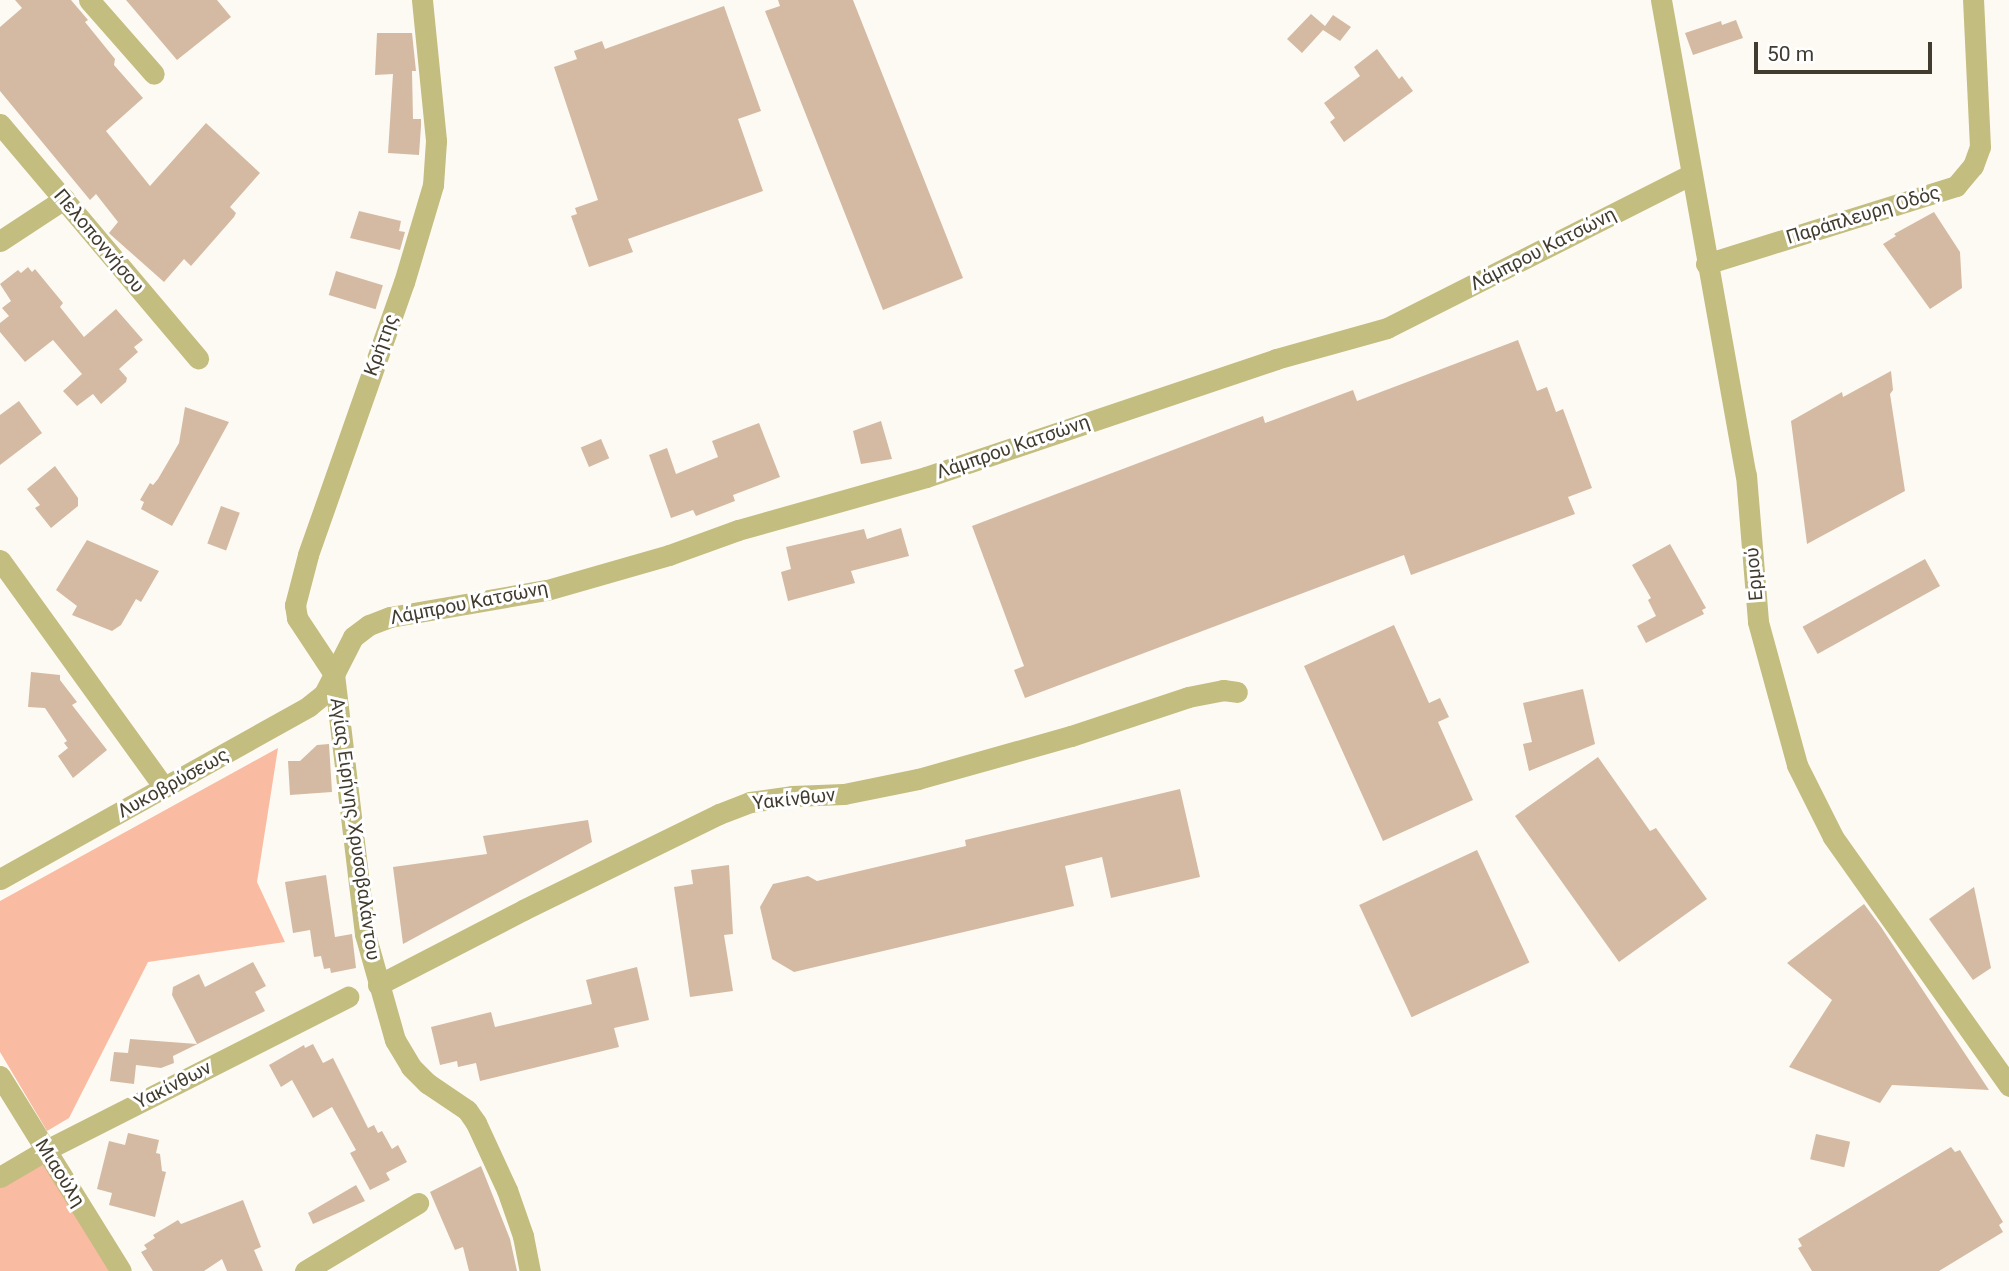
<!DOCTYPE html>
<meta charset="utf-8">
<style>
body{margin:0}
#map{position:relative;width:2009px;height:1271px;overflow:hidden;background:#fdfaf3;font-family:Roboto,sans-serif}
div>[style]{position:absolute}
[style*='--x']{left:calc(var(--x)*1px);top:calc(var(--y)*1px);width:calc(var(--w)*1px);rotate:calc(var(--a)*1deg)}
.green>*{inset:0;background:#f9bba1}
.building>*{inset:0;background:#d4baa3;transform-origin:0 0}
.minor>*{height:21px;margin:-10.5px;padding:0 10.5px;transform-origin:10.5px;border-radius:10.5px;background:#c3bd7f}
span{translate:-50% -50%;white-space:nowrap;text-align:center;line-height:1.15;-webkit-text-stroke:6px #fff;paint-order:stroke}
.street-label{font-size:19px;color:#423b2f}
.scale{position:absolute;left:1754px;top:42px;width:178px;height:32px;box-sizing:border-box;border:4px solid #423b2f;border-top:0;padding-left:9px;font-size:21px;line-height:24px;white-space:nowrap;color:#423b2f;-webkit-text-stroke:5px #fff;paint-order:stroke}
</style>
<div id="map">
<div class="green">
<i style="clip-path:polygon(278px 748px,257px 882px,285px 942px,148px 962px,69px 1118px,47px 1131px,0 1052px,0 901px)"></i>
<i style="clip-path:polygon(45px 1162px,112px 1271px,0 1271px,0 1188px)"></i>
</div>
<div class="building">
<i style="clip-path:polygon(15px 0,71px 0,88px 20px,85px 22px,115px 59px,114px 65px,143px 98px,106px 131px,150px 186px,206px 123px,260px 173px,230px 207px,236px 213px,234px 217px,191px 266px,184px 259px,164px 282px,111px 235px,109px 233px,118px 222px,96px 194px,90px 200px,0 91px,0 27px,22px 8px)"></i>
<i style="clip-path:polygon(126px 0,217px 0,231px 17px,177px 60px)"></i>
<i style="clip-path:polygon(778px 0,853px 0,963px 278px,883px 310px,765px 11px,780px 6px)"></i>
<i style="clip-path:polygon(724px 6px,761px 111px,738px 119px,763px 191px,628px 239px,633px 252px,589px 267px,571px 216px,577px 214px,575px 208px,598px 200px,554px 67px,577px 59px,574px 51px,602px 41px,605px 49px)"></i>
<i style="clip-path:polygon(1311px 14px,1325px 26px,1333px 15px,1351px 27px,1340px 41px,1323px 30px,1302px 53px,1287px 39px)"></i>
<i style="clip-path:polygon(1736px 20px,1743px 38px,1693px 55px,1685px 33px,1721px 21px,1722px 25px)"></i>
<i style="clip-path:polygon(377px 33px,412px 33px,416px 71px,412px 71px,413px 119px,421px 119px,421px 126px,419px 155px,388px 153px,393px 74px,375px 75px)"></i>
<i style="clip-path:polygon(1377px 49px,1399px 79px,1402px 76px,1413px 91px,1344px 142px,1330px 122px,1335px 118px,1324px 103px,1360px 76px,1354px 67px)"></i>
<i style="clip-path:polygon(359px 211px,401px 221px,399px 231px,405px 232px,400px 250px,350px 238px)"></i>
<i style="clip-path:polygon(1934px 212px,1960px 252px,1962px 288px,1930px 309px,1883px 244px,1896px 236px,1894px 234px)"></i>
<i style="clip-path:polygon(28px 267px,32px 272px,35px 269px,63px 303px,60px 307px,84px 337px,116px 309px,143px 340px,134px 347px,138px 352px,119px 369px,127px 378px,126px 382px,101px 404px,93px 394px,77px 406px,63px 391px,82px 374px,53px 340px,25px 362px,0 332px,0 323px,9px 316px,2px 308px,11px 301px,0 284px,18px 270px,21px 273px)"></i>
<i style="left:336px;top:271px;width:49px;height:25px;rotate:17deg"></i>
<i style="clip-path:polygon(1518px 340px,1537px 391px,1547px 387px,1556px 412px,1563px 409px,1592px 488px,1568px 497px,1575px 514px,1411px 575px,1404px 555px,1025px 698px,1014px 670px,1024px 666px,972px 526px,1263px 416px,1265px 423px,1353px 390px,1357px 401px)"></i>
<i style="clip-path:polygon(1891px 371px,1893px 390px,1890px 394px,1905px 491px,1807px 544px,1791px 421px,1842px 392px,1843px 397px)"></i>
<i style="clip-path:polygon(19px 401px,42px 433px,0 465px,0 415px)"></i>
<i style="clip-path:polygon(185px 407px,229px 422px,172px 526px,141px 509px,144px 502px,140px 500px,150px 483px,153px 485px,158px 479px,179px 443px)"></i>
<i style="clip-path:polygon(881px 421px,892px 459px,861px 464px,853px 431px)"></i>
<i style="clip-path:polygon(759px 423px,780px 477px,733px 495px,735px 501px,696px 516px,693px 510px,671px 518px,649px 455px,667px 448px,676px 474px,718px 457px,712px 441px)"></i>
<i style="left:601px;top:439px;width:21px;height:22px;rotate:67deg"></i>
<i style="clip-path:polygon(55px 466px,78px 498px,78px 506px,51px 528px,35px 508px,40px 505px,27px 489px)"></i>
<i style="left:221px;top:506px;width:20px;height:40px;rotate:20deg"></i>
<i style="clip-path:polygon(901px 528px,909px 556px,851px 571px,855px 583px,788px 601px,781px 572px,791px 569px,786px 547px,864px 529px,867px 539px)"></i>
<i style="clip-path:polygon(87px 540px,159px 571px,141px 602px,136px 599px,121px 625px,112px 631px,72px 615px,77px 606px,56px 590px)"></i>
<i style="clip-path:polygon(1670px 544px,1706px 608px,1702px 610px,1704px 614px,1646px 643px,1637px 626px,1656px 616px,1648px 600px,1651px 598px,1632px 565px)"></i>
<i style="left:1925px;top:559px;width:31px;height:140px;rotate:61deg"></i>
<i style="clip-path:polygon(1394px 625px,1429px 703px,1440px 698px,1449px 717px,1438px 722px,1473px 800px,1383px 841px,1304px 666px)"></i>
<i style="clip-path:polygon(31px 672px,60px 675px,60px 680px,77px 702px,72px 705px,107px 750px,73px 778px,58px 756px,68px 748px,64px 743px,67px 741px,45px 708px,28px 707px)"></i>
<i style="clip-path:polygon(1583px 689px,1595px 744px,1529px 771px,1523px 744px,1532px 742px,1523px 703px)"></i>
<i style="clip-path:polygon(329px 744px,332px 792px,290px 795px,288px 761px,300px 761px,317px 745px)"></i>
<i style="clip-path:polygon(1598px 757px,1650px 831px,1656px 828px,1707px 899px,1619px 962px,1515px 816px)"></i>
<i style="clip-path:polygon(1180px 789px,1200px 877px,1111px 898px,1102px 857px,1065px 866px,1074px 906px,794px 972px,772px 959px,760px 907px,773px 884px,808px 876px,817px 881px,966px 846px,965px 840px)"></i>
<i style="clip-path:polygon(588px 820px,592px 842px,403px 944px,393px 867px,487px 854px,483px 836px)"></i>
<i style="left:1477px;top:850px;width:124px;height:130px;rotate:65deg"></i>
<i style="clip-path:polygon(729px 865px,733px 934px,724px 935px,733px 991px,690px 997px,674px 887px,693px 884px,691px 870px)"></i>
<i style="clip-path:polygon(326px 875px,335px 937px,352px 934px,356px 968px,331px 973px,330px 968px,324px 969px,321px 956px,314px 957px,310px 930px,293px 933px,285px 882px)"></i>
<i style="clip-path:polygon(1974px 887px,1991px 968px,1973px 980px,1929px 919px)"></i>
<i style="clip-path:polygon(1864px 904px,1881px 927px,1989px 1090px,1892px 1085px,1880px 1103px,1789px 1067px,1832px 1000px,1787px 963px)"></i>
<i style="clip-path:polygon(253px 962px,266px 986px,255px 992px,265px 1011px,173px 1056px,174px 1063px,161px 1068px,136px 1065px,134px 1084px,110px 1081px,114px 1052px,128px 1053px,130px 1039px,197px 1044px,172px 995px,173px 987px,199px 974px,205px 987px)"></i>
<i style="clip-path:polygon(637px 967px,649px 1020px,614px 1028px,619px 1047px,480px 1081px,476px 1063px,458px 1067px,457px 1061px,440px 1065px,431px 1027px,491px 1012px,495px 1027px,592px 1004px,586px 980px)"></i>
<i style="clip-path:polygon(313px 1044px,323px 1063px,333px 1058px,368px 1128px,374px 1125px,378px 1133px,382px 1131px,392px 1149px,398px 1145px,407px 1162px,386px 1173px,390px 1180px,370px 1190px,350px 1153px,356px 1150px,332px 1107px,313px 1118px,292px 1080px,281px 1087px,269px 1065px,304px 1045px,305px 1048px)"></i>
<i style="clip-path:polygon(128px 1133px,159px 1140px,156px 1153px,160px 1154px,162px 1171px,166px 1172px,155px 1217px,109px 1205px,112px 1193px,97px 1189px,109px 1141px,125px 1145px)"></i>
<i style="left:1816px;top:1134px;width:35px;height:26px;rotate:13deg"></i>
<i style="clip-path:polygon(1951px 1147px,1955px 1152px,1960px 1150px,2003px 1222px,1999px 1225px,2003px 1232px,1939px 1271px,1812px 1271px,1798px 1248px,1802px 1246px,1798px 1239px)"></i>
<i style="clip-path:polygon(481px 1166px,510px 1239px,517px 1271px,469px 1271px,463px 1247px,455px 1250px,430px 1192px)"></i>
<i style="clip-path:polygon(356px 1185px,365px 1201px,313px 1224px,308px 1213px)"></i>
<i style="clip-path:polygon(243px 1200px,261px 1247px,254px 1250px,263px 1271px,227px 1271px,222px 1259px,204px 1271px,153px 1271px,141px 1252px,147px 1249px,144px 1245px,155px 1238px,153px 1235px,178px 1220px,181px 1224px)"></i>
</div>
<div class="minor">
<i style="--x:89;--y:0;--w:98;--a:48.7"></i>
<i style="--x:422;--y:0;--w:142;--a:84.3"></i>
<i style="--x:436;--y:141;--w:44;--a:93.9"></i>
<i style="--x:433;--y:185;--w:101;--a:106.6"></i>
<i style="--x:404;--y:282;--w:289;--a:109.4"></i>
<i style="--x:308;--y:555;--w:52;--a:104.6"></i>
<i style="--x:295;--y:605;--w:13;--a:81"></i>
<i style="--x:297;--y:618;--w:67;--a:56.5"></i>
<i style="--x:334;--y:674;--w:262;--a:83.2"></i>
<i style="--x:365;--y:934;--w:110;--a:74.2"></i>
<i style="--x:395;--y:1040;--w:31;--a:59"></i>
<i style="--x:411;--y:1067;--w:23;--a:45"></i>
<i style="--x:427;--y:1083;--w:48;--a:34"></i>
<i style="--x:467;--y:1110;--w:16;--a:55"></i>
<i style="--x:476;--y:1123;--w:74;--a:65.2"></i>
<i style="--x:507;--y:1190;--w:49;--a:70.8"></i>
<i style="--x:523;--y:1236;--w:36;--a:79"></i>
<i style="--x:1661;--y:0;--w:483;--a:79.9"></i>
<i style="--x:1746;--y:475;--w:147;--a:85.3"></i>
<i style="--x:1758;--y:622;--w:148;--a:74.7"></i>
<i style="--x:1797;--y:765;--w:80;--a:63.4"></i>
<i style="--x:1833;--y:837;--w:305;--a:54.7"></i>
<i style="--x:0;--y:124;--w:307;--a:49.8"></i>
<i style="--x:0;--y:241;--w:77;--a:-33.3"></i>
<i style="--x:1706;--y:264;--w:262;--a:-17.3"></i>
<i style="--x:1956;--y:186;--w:26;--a:-50"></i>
<i style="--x:1973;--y:166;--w:20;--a:-70"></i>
<i style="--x:1980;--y:147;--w:147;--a:-92.7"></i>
<i style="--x:0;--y:560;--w:280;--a:54.2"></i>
<i style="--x:0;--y:879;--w:354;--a:-29.2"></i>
<i style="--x:309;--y:706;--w:19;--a:-39"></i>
<i style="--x:324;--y:694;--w:64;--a:-63"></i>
<i style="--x:353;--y:637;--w:20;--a:-37"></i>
<i style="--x:369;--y:625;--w:22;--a:-21"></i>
<i style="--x:390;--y:617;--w:159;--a:-9.8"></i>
<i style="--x:547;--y:590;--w:127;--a:-16"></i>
<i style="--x:669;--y:555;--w:73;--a:-19.9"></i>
<i style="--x:738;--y:530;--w:195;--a:-15.7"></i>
<i style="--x:926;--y:477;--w:369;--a:-18.6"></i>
<i style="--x:1276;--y:359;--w:115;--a:-15.6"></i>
<i style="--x:1387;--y:328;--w:339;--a:-26.8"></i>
<i style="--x:378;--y:985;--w:163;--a:-27.3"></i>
<i style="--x:523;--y:910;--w:218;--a:-26.1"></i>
<i style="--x:719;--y:814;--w:33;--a:-21"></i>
<i style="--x:750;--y:802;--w:42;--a:-8.1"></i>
<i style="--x:792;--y:796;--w:52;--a:-2.2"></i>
<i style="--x:844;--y:794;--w:76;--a:-11.5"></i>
<i style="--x:918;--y:779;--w:159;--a:-15.7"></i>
<i style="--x:1071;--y:736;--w:123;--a:-18.4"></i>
<i style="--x:1188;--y:697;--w:36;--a:-11"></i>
<i style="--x:1223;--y:690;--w:14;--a:8"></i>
<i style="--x:0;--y:1076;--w:229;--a:58.2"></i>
<i style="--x:0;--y:1177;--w:53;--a:-30.4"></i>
<i style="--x:46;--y:1150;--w:339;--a:-26.9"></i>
<i style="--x:305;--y:1271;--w:132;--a:-31"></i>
</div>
<div class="street-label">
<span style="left:1863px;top:215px;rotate:-17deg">Παράπλευρη Οδός</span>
<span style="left:99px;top:241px;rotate:50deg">Πελοποννήσου</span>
<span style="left:1543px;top:249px;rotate:-27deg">Λάμπρου Κατσώνη</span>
<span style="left:381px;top:345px;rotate:-70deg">Κρήτης</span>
<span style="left:1013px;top:447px;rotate:-19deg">Λάμπρου Κατσώνη</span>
<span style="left:1754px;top:574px;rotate:-95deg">Ερμού</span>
<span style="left:469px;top:603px;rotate:-11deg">Λάμπρου Κατσώνη</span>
<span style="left:173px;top:783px;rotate:-29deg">Λυκοβρύσεως</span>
<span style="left:794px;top:799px;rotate:-6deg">Υακίνθων</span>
<span style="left:355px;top:829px;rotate:82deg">Αγίας Ειρήνης Χρυσοβαλάντου</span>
<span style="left:173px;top:1085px;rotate:-27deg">Υακίνθων</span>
<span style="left:60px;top:1173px;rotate:58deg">Μιαούλη</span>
</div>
<div class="scale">50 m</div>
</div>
